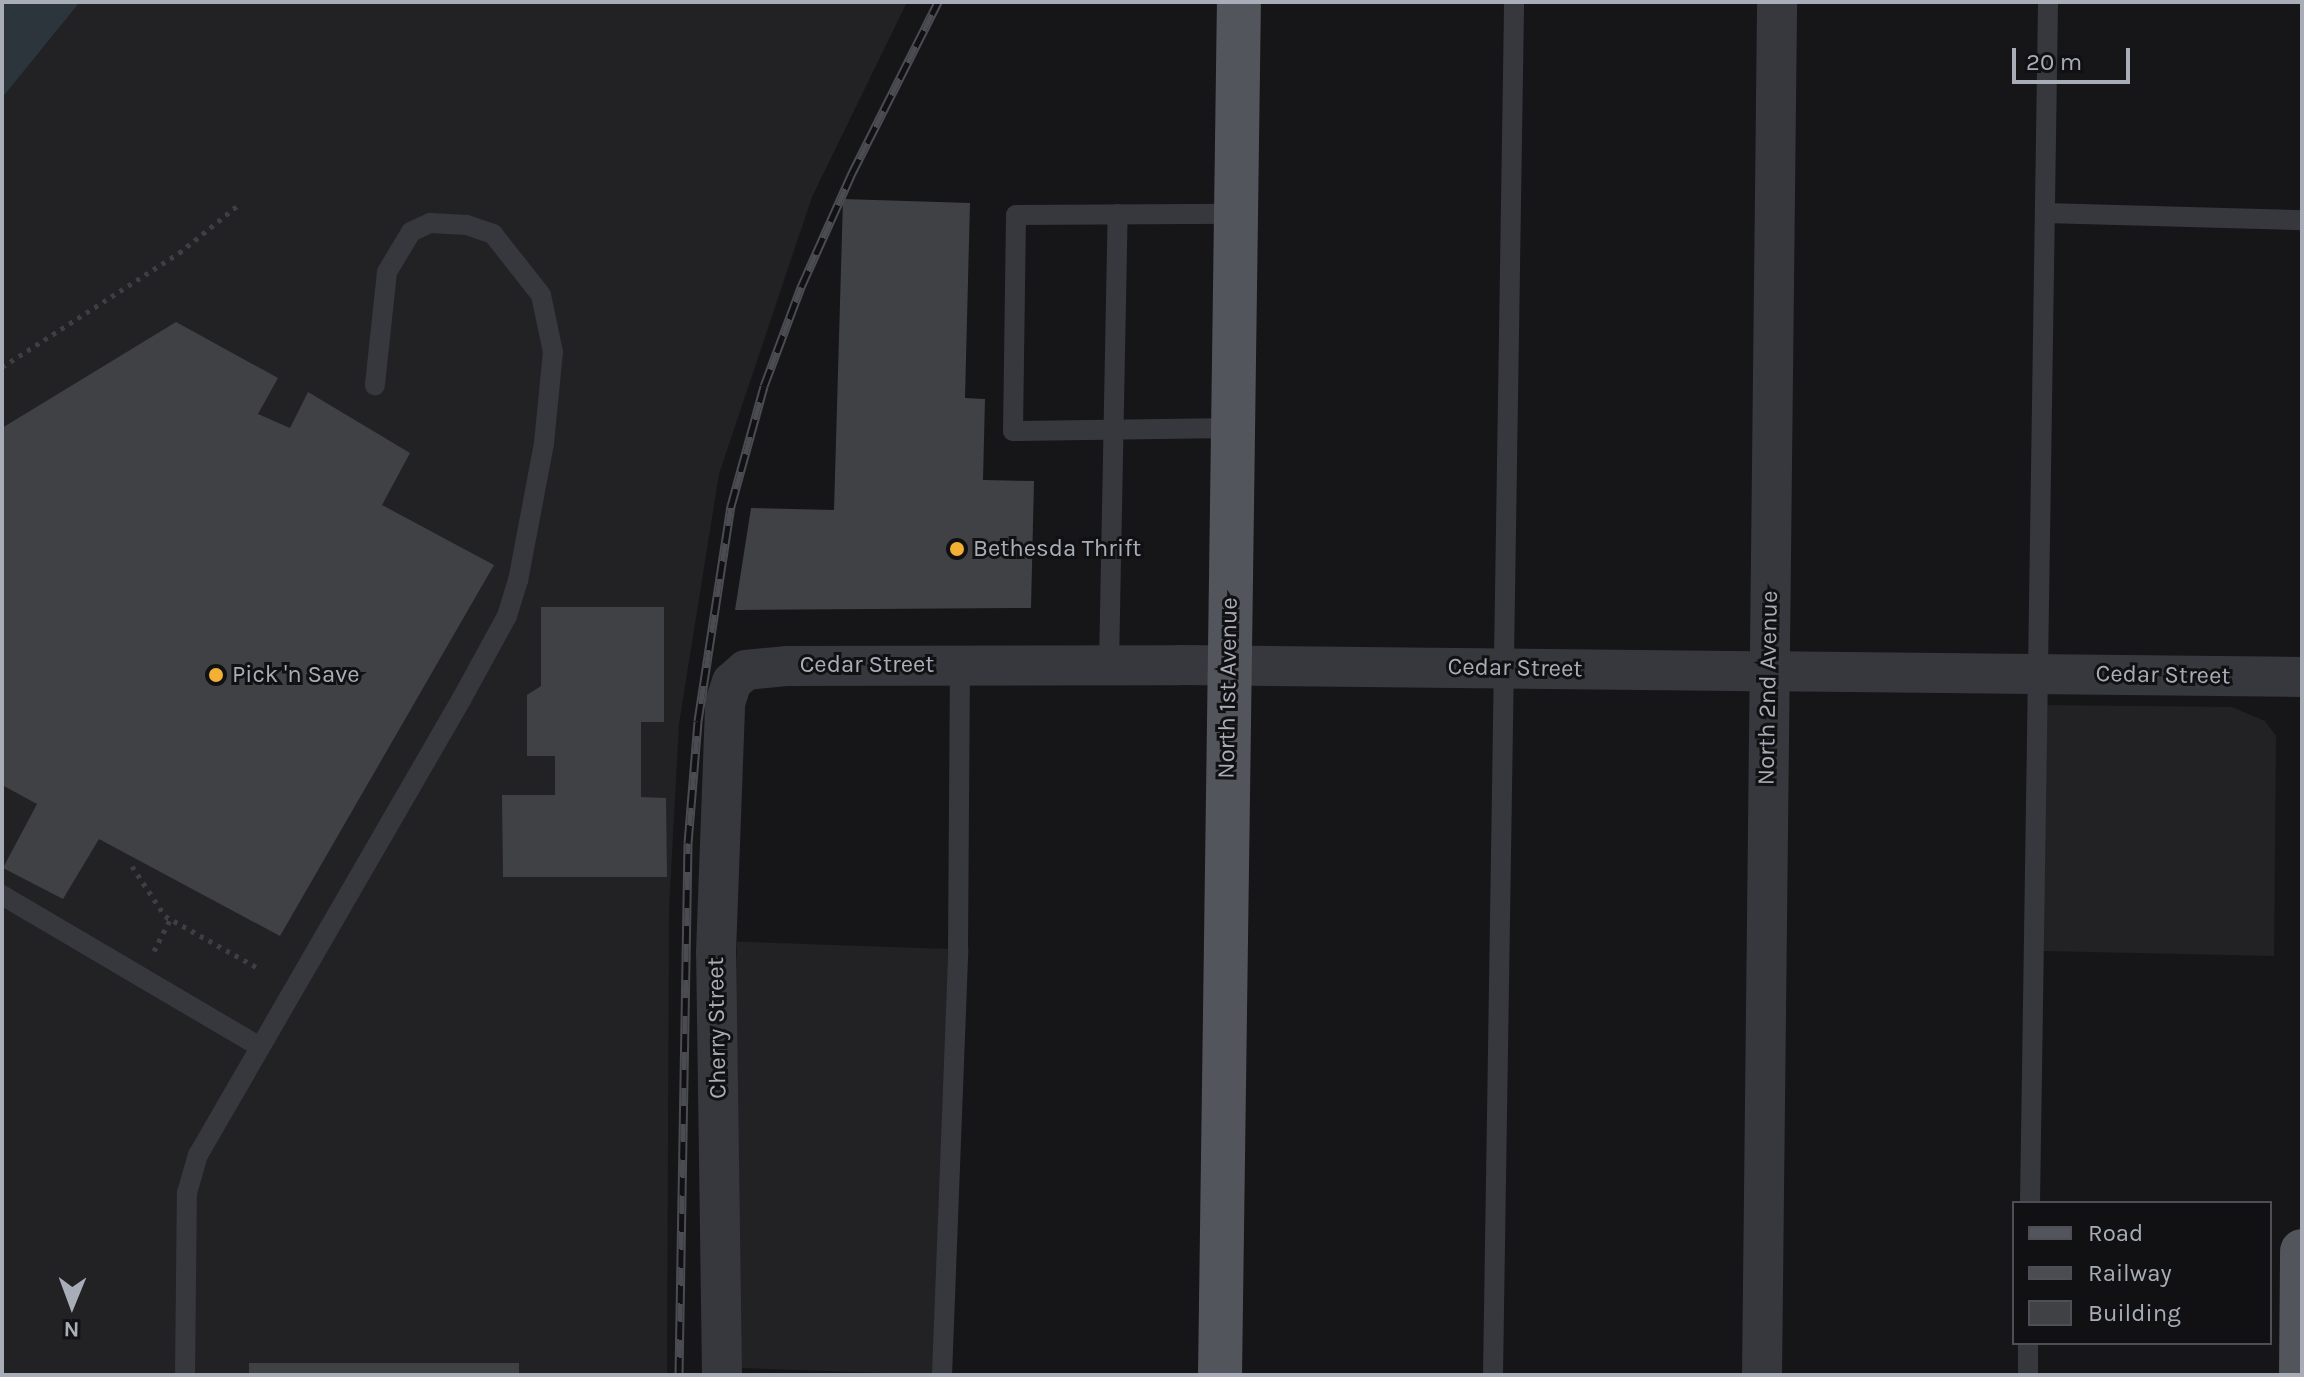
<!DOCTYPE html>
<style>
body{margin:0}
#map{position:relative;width:2304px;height:1377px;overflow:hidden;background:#161618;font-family:Karla,sans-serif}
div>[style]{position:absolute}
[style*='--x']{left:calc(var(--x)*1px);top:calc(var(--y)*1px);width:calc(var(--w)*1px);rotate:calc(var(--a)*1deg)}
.built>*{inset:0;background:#222225;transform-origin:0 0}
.water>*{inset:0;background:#2c353c}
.building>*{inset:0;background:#404145;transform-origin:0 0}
.path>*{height:5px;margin-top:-2.5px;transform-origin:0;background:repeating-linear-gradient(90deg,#3d3f44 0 4px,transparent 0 10px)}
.service>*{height:20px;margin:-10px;padding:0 10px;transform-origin:10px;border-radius:10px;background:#37383d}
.minor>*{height:40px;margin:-20px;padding:0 20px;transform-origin:20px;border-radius:20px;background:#37383d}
.primary>*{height:44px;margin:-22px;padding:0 22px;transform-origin:22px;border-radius:22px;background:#53555c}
.rail>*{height:9px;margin-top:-4.5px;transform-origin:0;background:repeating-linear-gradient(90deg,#111113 0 18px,#4a4c52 0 36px);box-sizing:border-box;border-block:2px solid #4a4c52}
.dots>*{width:22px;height:22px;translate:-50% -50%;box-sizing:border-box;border:4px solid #111113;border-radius:50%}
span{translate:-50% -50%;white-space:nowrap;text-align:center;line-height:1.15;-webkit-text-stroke:6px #111113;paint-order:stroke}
.poi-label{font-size:24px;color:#a8adb8}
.left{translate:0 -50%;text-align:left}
.street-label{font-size:24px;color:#a8adb8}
.frame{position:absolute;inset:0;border:4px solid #a8adb8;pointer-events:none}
.legend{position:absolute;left:2012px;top:1201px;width:260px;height:144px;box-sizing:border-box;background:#111113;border:2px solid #4d4f55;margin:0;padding:10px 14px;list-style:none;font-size:24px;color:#a8adb8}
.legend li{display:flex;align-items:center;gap:16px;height:40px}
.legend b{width:40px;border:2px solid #4d4f55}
.north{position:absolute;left:32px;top:1265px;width:80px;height:80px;-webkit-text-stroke:6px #111113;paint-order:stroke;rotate:181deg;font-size:22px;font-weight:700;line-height:32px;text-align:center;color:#a8adb8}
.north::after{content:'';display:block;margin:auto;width:28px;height:36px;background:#a8adb8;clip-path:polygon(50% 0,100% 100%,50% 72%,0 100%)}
.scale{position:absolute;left:2012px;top:48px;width:118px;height:36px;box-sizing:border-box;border:4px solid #a8adb8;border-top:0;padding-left:10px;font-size:24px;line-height:28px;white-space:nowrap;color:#a8adb8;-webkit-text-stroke:6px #111113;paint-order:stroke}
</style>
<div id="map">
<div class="built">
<i style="clip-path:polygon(80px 2px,907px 2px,812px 197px,719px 474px,679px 724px,669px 909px,667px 1375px,2px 1375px,2px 98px)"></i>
<i style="clip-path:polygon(2046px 705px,2232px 707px,2265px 721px,2276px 736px,2274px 956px,2043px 951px)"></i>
<i style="left:949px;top:949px;width:426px;height:212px;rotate:92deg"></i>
</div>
<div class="water">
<i style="clip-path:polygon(2px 2px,80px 2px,2px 98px)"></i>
</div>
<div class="building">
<i style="clip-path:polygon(843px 199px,970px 203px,965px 398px,985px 399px,983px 480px,1034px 481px,1031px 608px,735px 610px,751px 508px,834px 510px)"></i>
<i style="clip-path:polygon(176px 322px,278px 378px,258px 414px,290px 428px,308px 392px,410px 453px,382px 505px,494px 565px,280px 936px,99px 839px,63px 899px,3px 868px,37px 804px,2px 785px,2px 428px)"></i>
<i style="clip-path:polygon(541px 607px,664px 607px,664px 722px,641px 722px,641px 797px,666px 798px,667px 877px,503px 877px,502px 795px,555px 795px,555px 756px,527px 756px,527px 695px,541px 686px)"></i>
<i style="left:249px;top:1363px;width:270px;height:12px"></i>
</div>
<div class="path">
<i style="--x:2;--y:367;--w:211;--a:-32.8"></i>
<i style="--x:179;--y:253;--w:76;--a:-39.1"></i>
<i style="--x:132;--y:866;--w:60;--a:56.6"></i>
<i style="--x:165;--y:916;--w:109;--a:29.2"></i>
<i style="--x:154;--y:951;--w:36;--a:-63"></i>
</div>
<div class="service">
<i style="--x:2045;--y:213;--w:257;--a:1.6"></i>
<i style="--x:1232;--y:428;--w:219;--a:179.2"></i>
<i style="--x:1013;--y:431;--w:216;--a:-89.2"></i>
<i style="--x:1016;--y:215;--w:220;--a:-0.3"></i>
<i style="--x:1109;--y:665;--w:451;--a:-88.9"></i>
<i style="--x:2;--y:895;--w:299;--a:30.5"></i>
<i style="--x:2030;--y:1203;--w:1201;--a:-89.14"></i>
<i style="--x:185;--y:1375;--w:182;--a:-89.4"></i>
<i style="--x:187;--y:1193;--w:40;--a:-74"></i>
<i style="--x:198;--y:1155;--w:526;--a:-59.97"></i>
<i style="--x:461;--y:700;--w:96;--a:-61.3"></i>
<i style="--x:507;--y:616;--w:37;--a:-73"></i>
<i style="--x:518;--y:581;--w:140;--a:-79.3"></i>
<i style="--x:544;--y:443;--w:91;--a:-84.4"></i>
<i style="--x:553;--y:352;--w:58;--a:-101.9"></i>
<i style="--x:541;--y:295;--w:78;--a:-128.2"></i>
<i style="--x:493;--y:234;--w:28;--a:-161"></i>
<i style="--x:467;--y:225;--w:37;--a:-177"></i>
<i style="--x:430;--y:223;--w:21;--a:155"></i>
<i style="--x:411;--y:232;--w:47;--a:121"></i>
<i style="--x:387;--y:272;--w:114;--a:96.1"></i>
<i style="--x:942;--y:1375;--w:426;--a:-87.8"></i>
<i style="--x:958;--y:949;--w:284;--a:-89.6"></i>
<i style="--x:1493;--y:1375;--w:1373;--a:-89.12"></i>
<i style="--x:2028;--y:1375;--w:32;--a:-90"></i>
</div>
<div class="minor">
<i style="--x:722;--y:1375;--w:422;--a:-90.8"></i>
<i style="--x:716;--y:953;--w:250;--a:-87.9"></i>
<i style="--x:725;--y:703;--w:22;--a:-72"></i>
<i style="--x:732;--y:682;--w:18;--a:-41"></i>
<i style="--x:746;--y:670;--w:40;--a:-5.7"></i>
<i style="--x:786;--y:666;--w:394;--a:-0.1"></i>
<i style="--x:1180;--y:665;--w:1122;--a:0.61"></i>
<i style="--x:1762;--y:1375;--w:1373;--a:-89.37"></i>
</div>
<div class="primary">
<i style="--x:1220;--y:1375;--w:1373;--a:-89.21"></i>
<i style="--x:2301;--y:1375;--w:124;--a:-89.5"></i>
</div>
<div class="rail">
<i style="--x:679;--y:1375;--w:532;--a:-89.03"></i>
<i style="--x:688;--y:843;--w:122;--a:-85.3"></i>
<i style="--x:698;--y:721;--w:218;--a:-81.3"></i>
<i style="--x:731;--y:506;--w:124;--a:-74.6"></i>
<i style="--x:764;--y:386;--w:106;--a:-69.5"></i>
<i style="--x:801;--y:287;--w:123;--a:-65.9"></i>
<i style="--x:851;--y:175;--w:194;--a:-63.3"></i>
</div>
<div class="dots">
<i style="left:957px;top:549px;background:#f2b134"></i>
<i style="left:216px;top:675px;background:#f2b134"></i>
</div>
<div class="poi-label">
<span class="left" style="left:973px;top:549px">Bethesda Thrift</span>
<span class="left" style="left:232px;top:675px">Pick 'n Save</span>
</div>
<div class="street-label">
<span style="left:867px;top:665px">Cedar Street</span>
<span style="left:1515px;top:668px;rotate:1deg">Cedar Street</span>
<span style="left:2163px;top:675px;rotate:1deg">Cedar Street</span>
<span style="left:1228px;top:688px;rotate:-89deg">North 1st Avenue</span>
<span style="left:1768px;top:688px;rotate:-89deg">North 2nd Avenue</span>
<span style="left:717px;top:1028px;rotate:-91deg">Cherry Street</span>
</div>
<div class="frame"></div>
<ul class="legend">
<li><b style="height:10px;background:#53555c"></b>Road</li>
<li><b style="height:10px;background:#4a4c52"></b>Railway</li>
<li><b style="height:22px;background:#404145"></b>Building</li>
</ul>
<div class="north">N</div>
<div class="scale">20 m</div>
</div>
